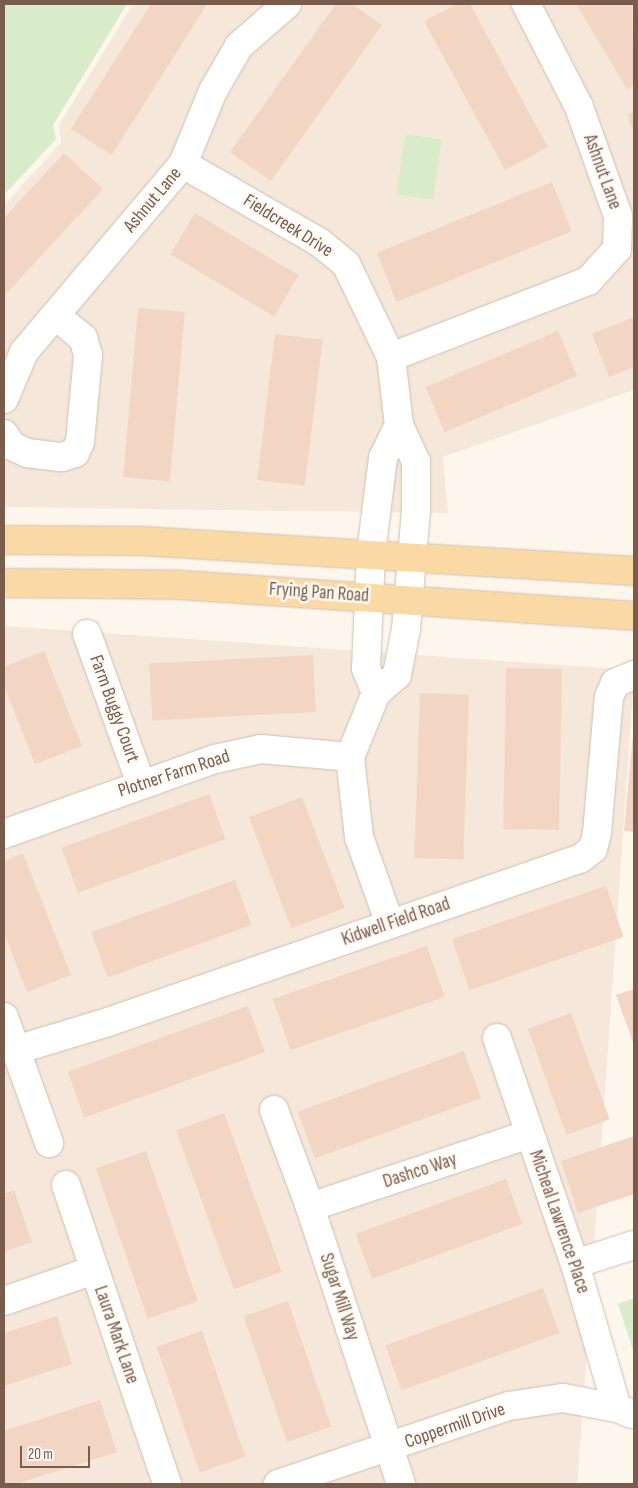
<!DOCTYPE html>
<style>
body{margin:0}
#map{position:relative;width:638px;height:1488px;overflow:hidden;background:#fdf6ec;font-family:"Sofia Sans Condensed",sans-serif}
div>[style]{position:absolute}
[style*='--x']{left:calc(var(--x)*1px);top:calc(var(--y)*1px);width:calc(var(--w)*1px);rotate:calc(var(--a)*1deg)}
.residential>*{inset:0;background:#f5e8da;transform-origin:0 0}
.green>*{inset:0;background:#d8ecc9;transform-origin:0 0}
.building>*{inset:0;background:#f3d5c3;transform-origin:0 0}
.roads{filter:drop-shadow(0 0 1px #d1beb0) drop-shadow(0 0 1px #d1beb0)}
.street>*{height:28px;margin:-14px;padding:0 14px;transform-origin:14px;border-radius:14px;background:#fff}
.primary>*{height:28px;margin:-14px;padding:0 14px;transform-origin:14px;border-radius:14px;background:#fbd9a5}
span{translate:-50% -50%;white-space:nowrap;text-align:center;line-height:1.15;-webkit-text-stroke:5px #fffaf3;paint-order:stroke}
.street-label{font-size:19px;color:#7a5c4d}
.frame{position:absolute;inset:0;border:5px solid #7a5c4d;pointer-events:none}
.scale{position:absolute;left:20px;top:1446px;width:70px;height:22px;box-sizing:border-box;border:2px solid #7a5c4d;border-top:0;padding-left:6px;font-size:15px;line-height:18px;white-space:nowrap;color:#7a5c4d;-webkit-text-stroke:4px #fffaf3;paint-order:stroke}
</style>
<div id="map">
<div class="residential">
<i style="clip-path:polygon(133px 4px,634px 4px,634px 390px,443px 457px,448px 513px,4px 507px,4px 205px,61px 143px,59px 125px)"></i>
<i style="left:4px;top:626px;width:632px;height:858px;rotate:4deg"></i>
</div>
<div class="green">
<i style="clip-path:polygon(4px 4px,127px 4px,53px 125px,56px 139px,4px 195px)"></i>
<i style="left:405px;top:134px;width:37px;height:61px;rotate:8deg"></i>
<i style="clip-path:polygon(634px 1298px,634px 1353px,618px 1304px)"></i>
</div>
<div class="building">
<i style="clip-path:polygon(151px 4px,207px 4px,112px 155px,71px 129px)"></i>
<i style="clip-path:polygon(336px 4px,352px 4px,382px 25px,271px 181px,230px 152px)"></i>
<i style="clip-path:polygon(457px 4px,470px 4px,548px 147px,505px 170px,424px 21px)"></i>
<i style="clip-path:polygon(576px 4px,632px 4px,634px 85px,627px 89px)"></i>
<i style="clip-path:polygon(634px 112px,634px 133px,627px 114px)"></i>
<i style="clip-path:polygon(64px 153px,103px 189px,4px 296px,4px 218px)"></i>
<i style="left:552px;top:182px;width:53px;height:189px;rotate:68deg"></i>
<i style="left:195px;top:213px;width:121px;height:48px;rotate:31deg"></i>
<i style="left:138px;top:308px;width:47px;height:170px;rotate:5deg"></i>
<i style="clip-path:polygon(634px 317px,634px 367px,609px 377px,592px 334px)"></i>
<i style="left:558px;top:331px;width:49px;height:144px;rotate:67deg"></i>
<i style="left:275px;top:334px;width:48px;height:147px;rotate:7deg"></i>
<i style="clip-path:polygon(44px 651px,82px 746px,35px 764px,4px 686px,4px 667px)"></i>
<i style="left:313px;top:655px;width:57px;height:164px;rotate:87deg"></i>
<i style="left:506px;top:668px;width:56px;height:161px;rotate:1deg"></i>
<i style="left:420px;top:693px;width:49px;height:165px;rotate:2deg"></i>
<i style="clip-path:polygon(633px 734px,634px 735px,634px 832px,624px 831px)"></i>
<i style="left:209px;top:794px;width:48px;height:157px;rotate:70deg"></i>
<i style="left:302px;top:797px;width:119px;height:57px;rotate:69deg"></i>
<i style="clip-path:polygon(23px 853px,71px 975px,27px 992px,4px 933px,4px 861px)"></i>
<i style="left:235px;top:880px;width:48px;height:153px;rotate:70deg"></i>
<i style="left:606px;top:886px;width:54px;height:163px;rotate:71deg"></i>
<i style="left:427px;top:946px;width:54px;height:163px;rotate:71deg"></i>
<i style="clip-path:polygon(634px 989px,634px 1045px,616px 995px)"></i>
<i style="left:248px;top:1006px;width:49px;height:192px;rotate:70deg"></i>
<i style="left:571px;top:1013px;width:113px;height:46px;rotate:70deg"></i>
<i style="left:464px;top:1051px;width:50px;height:177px;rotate:70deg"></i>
<i style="left:224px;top:1113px;width:169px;height:51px;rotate:70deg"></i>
<i style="clip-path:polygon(634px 1136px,634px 1194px,578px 1213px,561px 1161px)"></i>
<i style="left:146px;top:1151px;width:159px;height:53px;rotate:71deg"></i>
<i style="left:506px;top:1179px;width:48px;height:160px;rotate:70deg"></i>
<i style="clip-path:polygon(14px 1190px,32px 1242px,4px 1252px,4px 1194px)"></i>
<i style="left:543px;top:1288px;width:48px;height:168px;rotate:70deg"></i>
<i style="left:288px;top:1301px;width:133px;height:47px;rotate:71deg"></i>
<i style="clip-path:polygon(57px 1316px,72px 1364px,4px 1386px,4px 1333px)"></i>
<i style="left:202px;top:1331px;width:133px;height:48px;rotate:71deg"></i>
<i style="clip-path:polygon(100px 1400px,117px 1452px,16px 1484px,4px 1484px,4px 1431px)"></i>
</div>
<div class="roads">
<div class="street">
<i style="--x:183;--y:164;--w:157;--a:29.8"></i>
<i style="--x:319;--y:242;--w:35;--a:39"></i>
<i style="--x:346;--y:264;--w:103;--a:64.2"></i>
<i style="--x:391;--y:357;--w:68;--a:83.3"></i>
<i style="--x:399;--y:425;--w:41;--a:65.3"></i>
<i style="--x:416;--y:462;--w:48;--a:90"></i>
<i style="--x:416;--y:510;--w:119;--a:94.8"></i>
<i style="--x:406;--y:629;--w:47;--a:101.1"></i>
<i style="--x:397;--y:675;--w:28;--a:139"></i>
<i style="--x:376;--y:693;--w:69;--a:112.1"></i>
<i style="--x:350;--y:757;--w:81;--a:83.6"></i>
<i style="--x:359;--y:837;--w:92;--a:70.4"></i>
<i style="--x:391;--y:357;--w:211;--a:-21.1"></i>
<i style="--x:588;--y:281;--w:43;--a:-47.8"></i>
<i style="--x:617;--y:249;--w:33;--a:-88"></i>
<i style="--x:618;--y:216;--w:116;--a:-109.7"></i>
<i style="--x:579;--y:107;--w:116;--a:-117.2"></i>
<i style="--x:4;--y:399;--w:51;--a:-66.9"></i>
<i style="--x:24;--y:352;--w:246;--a:-49.8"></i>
<i style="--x:183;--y:164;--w:79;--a:-67.7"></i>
<i style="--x:213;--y:91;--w:52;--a:-60"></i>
<i style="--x:239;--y:46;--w:64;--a:-41.2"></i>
<i style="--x:4;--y:434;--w:14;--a:56"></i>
<i style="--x:12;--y:446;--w:17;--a:25"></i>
<i style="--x:27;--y:453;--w:35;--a:7"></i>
<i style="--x:62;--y:457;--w:14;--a:-17"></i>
<i style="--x:75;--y:453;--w:12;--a:-66"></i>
<i style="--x:80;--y:442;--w:87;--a:-84.7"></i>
<i style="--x:88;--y:355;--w:18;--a:-106"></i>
<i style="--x:83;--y:338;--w:35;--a:-141"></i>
<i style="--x:87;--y:634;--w:159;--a:70.2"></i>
<i style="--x:376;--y:693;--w:27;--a:-112"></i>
<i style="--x:366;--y:668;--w:115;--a:-87.5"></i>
<i style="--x:371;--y:553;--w:96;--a:-82.8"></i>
<i style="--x:383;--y:458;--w:37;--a:-64"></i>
<i style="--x:4;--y:834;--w:224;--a:-19.6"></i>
<i style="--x:215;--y:759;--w:47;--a:-12.3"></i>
<i style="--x:261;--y:749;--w:89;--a:5.1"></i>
<i style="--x:4;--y:1017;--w:134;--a:70.3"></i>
<i style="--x:497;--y:1038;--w:239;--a:71"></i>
<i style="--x:575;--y:1264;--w:150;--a:73.7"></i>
<i style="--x:16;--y:1050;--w:96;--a:-16.9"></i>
<i style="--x:108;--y:1022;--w:499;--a:-19.1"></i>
<i style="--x:580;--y:859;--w:16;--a:-38"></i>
<i style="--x:593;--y:849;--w:16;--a:-76"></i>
<i style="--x:597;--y:833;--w:137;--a:-85"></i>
<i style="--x:609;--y:697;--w:15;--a:-67"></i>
<i style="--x:615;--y:683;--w:21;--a:-23"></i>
<i style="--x:274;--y:1110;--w:103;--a:69.6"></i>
<i style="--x:310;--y:1207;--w:292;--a:71.8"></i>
<i style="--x:66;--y:1185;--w:316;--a:71.3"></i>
<i style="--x:310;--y:1207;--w:231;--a:-18.4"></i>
<i style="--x:575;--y:1264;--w:62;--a:-17.9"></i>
<i style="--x:4;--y:1301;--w:95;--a:-19"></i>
<i style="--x:278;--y:1484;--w:244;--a:-18.7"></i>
<i style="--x:509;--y:1406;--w:55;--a:-8.4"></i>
<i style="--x:563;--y:1398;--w:55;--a:10.5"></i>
<i style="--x:617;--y:1408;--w:16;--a:22"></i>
</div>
<div class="primary">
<i style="--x:4;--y:540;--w:138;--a:0.4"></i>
<i style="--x:142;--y:541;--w:493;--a:3.5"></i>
<i style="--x:4;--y:583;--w:177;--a:0.6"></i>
<i style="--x:181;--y:585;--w:454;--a:3.9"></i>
</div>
</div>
<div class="street-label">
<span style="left:602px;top:172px;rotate:70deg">Ashnut Lane</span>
<span style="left:153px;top:200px;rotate:-50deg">Ashnut Lane</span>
<span style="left:288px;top:226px;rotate:32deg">Fieldcreek Drive</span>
<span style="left:319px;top:593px;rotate:4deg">Frying Pan Road</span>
<span style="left:114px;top:709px;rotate:70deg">Farm Buggy Court</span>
<span style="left:174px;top:774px;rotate:-18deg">Plotner Farm Road</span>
<span style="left:396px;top:922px;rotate:-19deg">Kidwell Field Road</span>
<span style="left:420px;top:1171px;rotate:-18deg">Dashco Way</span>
<span style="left:559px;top:1222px;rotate:71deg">Micheal Lawrence Place</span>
<span style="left:339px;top:1297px;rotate:72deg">Sugar Mill Way</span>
<span style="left:116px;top:1335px;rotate:71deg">Laura Mark Lane</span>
<span style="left:455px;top:1426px;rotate:-19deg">Coppermill Drive</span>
</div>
<div class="frame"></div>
<div class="scale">20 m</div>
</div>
